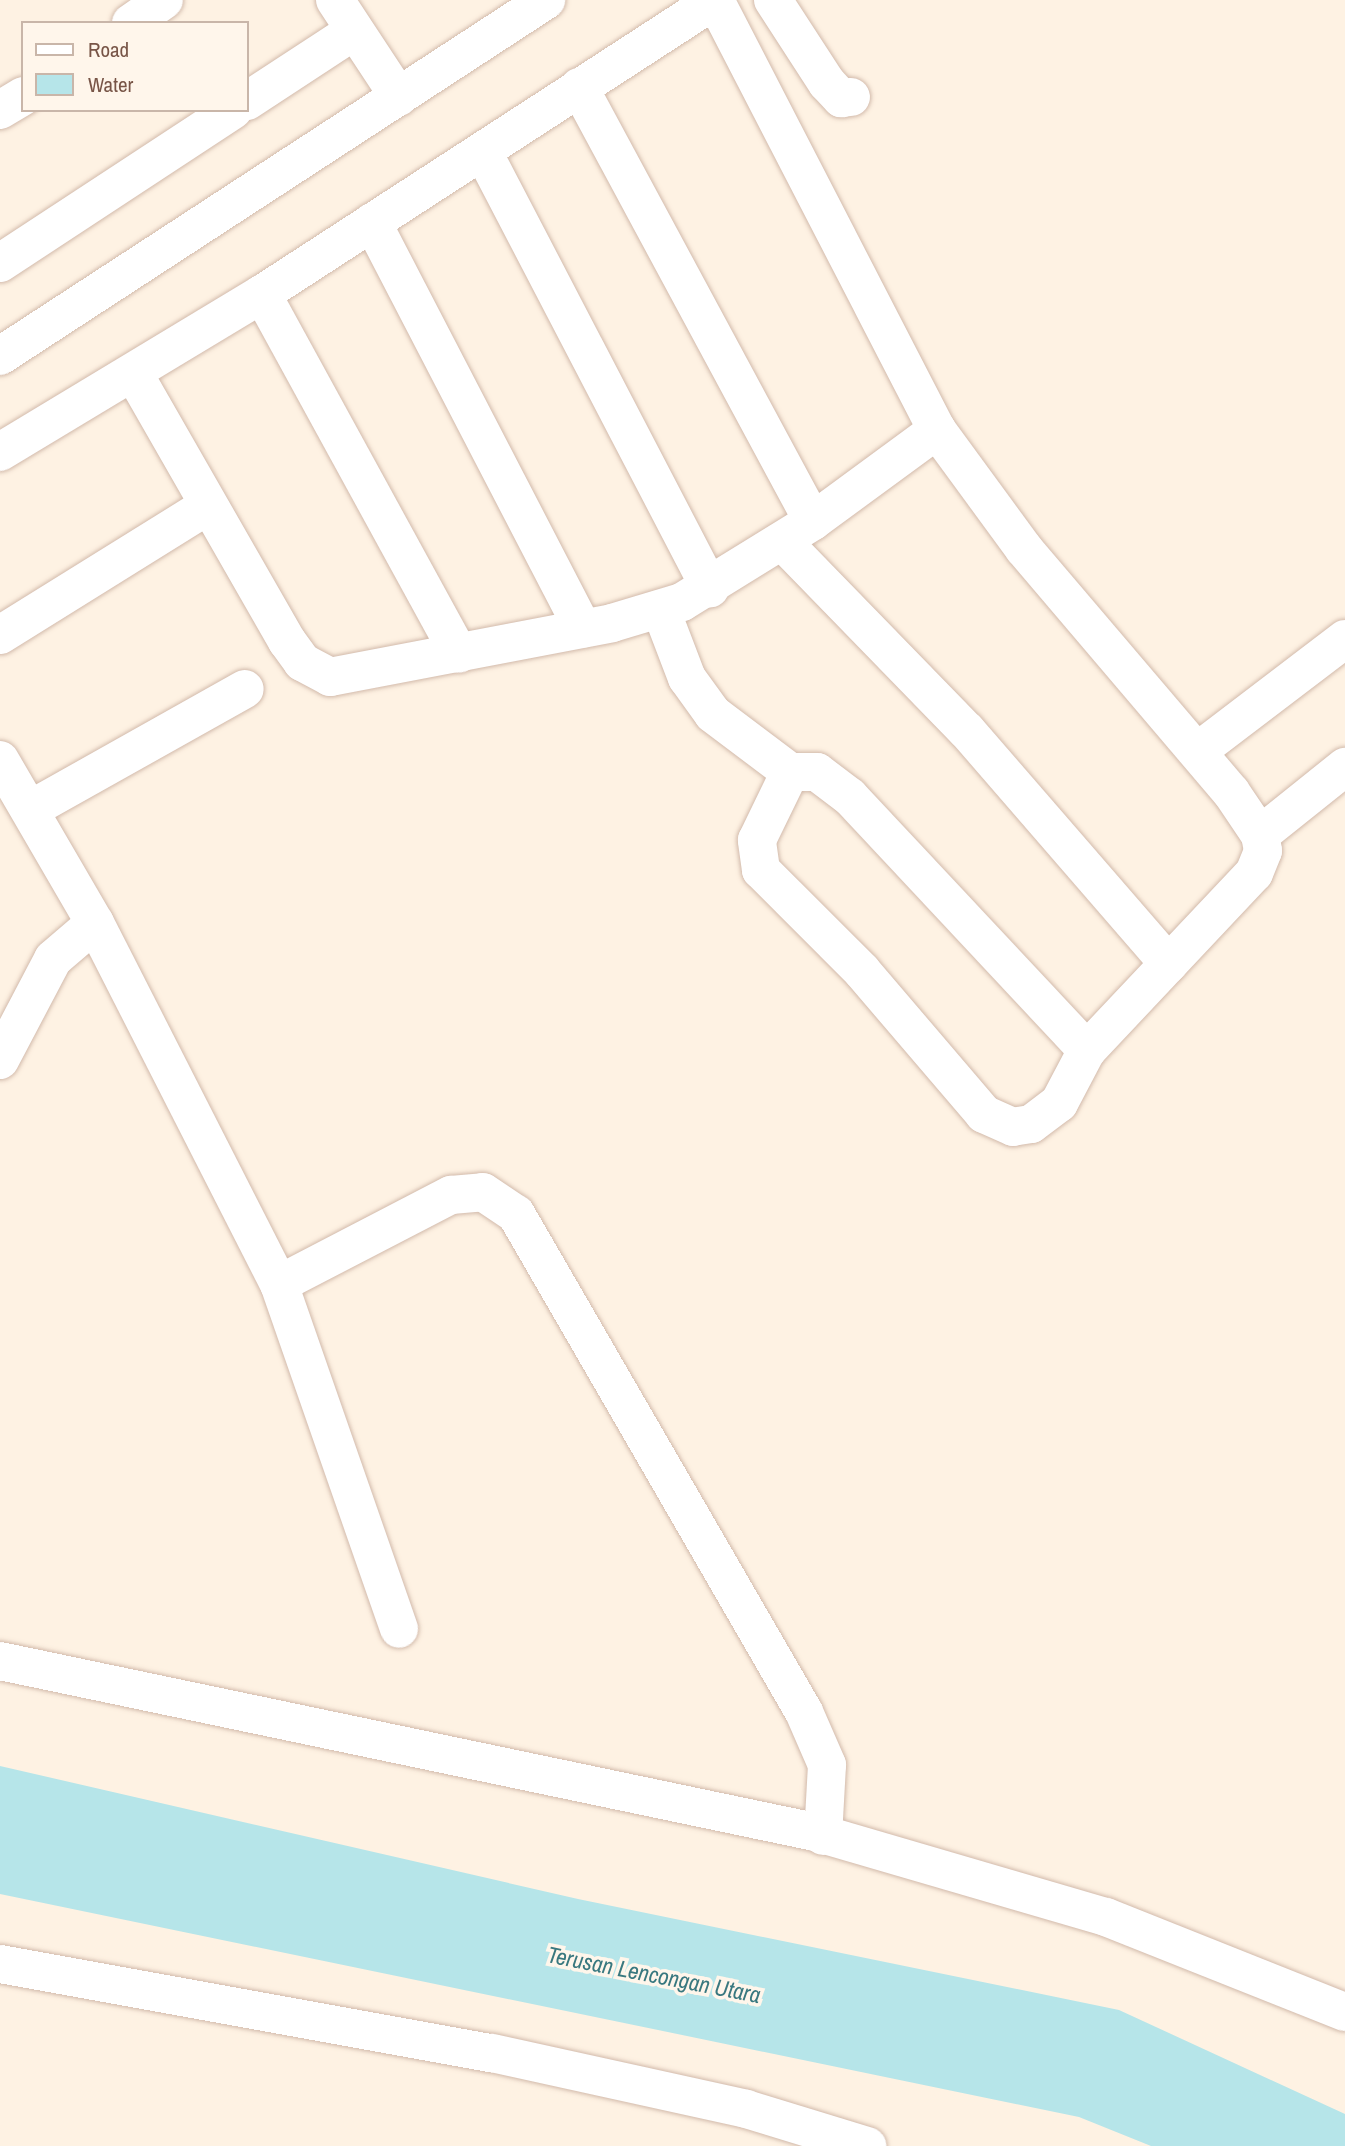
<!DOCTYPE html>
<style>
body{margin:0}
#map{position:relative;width:1345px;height:2146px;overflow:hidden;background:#fef2e3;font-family:"Archivo Narrow",sans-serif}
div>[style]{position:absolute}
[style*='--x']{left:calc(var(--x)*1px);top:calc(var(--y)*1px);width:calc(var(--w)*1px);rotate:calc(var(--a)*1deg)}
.water>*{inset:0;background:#b6e5e9}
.roads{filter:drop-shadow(0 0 2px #d2baab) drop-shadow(0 0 2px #d2baab)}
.minor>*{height:38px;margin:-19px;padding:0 19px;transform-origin:19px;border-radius:19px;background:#fff}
span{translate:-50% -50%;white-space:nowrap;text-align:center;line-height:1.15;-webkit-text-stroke:7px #fff6eb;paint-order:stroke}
.water-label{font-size:23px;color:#39787f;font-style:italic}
.legend{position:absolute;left:21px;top:21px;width:228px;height:91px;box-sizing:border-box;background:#fff6eb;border:2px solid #c9b6a9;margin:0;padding:9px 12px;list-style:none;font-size:21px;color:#785547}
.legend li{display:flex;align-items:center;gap:14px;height:35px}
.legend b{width:35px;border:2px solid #c9b6a9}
</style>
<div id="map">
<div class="water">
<i style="clip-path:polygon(0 1766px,578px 1899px,1119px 2010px,1345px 2114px,1345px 2146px,1151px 2146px,1079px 2117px,0 1894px)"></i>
</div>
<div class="roads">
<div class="minor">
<i style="--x:335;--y:0;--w:116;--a:56.6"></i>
<i style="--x:715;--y:0;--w:484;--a:62.7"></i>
<i style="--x:937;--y:430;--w:147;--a:53.8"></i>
<i style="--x:1024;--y:549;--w:319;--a:49.6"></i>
<i style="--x:1231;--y:792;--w:52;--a:56"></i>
<i style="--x:1260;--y:835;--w:16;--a:79"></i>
<i style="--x:1263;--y:851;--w:24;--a:112"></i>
<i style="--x:1254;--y:873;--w:243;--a:133.3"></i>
<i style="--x:1087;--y:1050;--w:60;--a:117.8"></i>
<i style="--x:1059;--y:1103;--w:35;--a:143"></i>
<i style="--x:1031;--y:1124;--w:18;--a:171"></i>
<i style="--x:1013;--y:1127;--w:32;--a:-156"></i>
<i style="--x:984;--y:1114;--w:188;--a:-130.5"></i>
<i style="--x:862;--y:971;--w:143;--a:-135"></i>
<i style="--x:761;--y:870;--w:30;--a:-98"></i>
<i style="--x:757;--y:840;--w:76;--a:-64.1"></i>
<i style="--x:773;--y:0;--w:99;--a:57"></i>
<i style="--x:827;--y:83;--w:21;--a:47"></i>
<i style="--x:841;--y:98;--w:10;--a:-6"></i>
<i style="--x:131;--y:23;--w:40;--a:-34.9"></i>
<i style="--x:579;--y:87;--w:493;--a:61.7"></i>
<i style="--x:247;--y:101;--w:128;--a:-33.2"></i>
<i style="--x:0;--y:110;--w:27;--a:-31"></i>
<i style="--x:483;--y:152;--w:492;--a:62.5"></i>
<i style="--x:372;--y:222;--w:458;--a:62.6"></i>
<i style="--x:0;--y:263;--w:279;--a:-33.3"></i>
<i style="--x:262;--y:294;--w:410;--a:61.3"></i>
<i style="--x:0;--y:356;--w:652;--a:-33.1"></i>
<i style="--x:134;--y:374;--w:308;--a:60.2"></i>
<i style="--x:287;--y:641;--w:26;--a:54"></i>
<i style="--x:302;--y:662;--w:32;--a:28"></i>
<i style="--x:330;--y:677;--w:287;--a:-10.8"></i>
<i style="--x:612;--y:623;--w:73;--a:-16.7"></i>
<i style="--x:682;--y:602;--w:154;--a:-31.7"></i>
<i style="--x:813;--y:521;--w:154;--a:-36.3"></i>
<i style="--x:0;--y:452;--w:306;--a:-31.1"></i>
<i style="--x:262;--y:294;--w:540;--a:-32.98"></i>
<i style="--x:782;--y:541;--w:265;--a:45.8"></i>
<i style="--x:967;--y:731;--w:308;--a:49.1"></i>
<i style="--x:661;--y:610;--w:73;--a:69.1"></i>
<i style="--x:687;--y:678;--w:44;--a:54.2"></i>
<i style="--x:713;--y:714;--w:96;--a:37"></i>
<i style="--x:790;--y:772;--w:27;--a:0"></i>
<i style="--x:817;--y:772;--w:41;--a:37.1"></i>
<i style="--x:850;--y:797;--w:347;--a:46.9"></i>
<i style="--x:0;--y:635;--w:243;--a:-31.9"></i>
<i style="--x:1198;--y:751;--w:185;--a:-37.3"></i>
<i style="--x:0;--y:760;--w:189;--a:59.8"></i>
<i style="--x:95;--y:923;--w:405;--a:63"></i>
<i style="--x:279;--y:1284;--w:194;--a:-27.4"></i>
<i style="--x:451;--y:1195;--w:32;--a:-5"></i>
<i style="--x:483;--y:1192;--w:40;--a:34"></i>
<i style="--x:516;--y:1214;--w:575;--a:59.96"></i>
<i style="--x:804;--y:1712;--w:58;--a:66.5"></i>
<i style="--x:827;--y:1765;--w:71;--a:93.2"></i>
<i style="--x:31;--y:809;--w:245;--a:-29.3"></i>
<i style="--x:1260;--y:835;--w:109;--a:-38.7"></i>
<i style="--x:0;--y:1060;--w:114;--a:-62.3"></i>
<i style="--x:53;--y:959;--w:55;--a:-40.6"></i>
<i style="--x:279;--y:1284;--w:365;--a:70.8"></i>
<i style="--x:0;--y:1661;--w:833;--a:11.85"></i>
<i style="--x:815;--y:1832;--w:303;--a:16.3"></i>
<i style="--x:1106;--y:1917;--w:257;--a:21.7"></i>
<i style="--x:0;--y:1964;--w:500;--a:10.3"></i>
<i style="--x:492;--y:2053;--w:260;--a:12.4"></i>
<i style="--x:746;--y:2109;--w:127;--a:17"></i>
</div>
</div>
<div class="water-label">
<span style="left:654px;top:1975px;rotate:11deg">Terusan Lencongan Utara</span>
</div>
<ul class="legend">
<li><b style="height:9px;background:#fff"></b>Road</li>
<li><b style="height:19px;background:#b6e5e9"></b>Water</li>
</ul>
</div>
